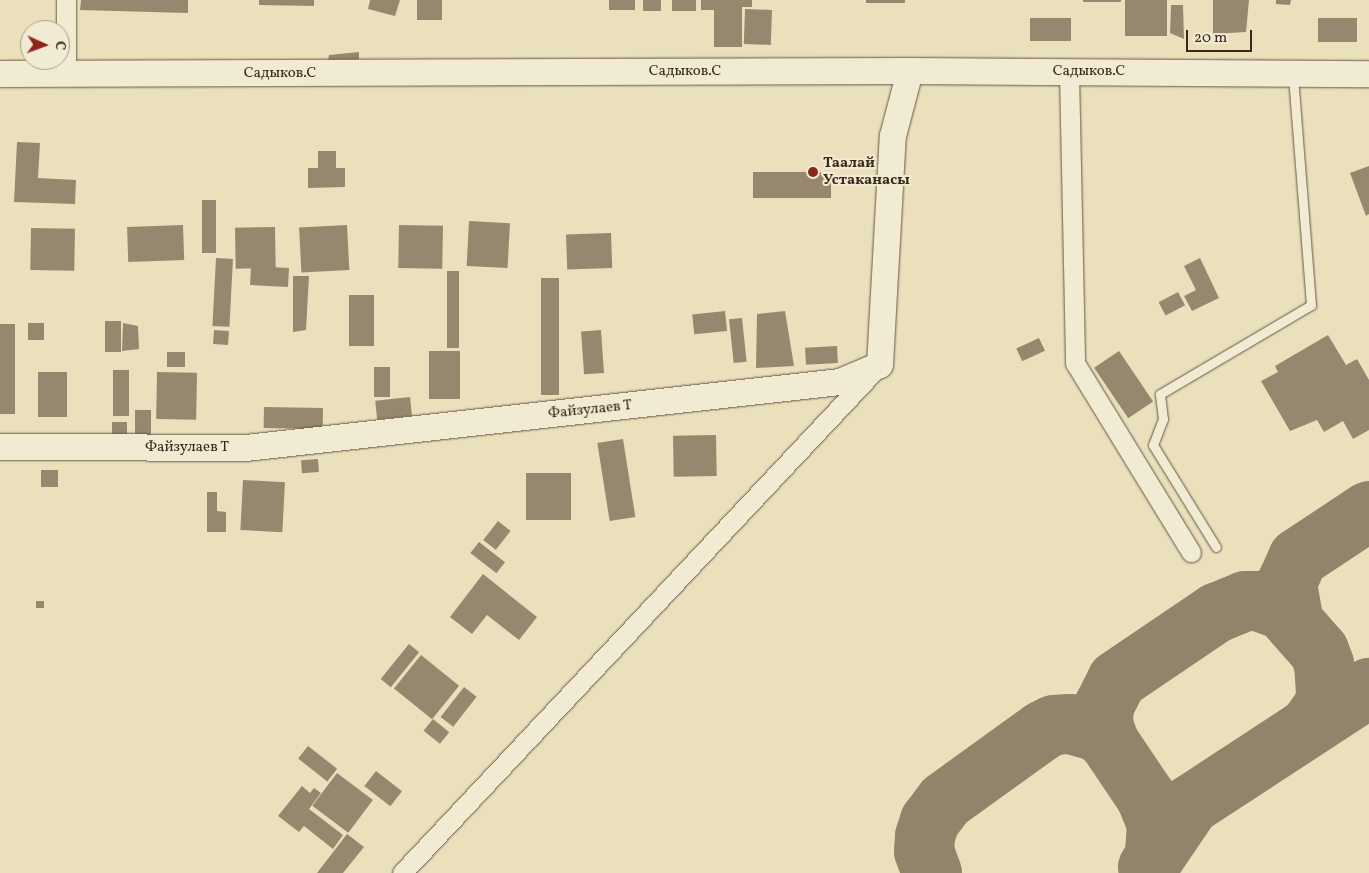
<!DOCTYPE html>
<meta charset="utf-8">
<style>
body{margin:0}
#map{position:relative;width:1369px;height:873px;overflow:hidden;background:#eae0bc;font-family:Vollkorn,serif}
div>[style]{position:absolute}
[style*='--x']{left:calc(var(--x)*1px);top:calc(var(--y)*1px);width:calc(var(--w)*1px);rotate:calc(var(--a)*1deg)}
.taxiway>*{height:60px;margin:-30px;padding:0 30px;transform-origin:30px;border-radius:30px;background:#92846a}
.building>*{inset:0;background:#96886e;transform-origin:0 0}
.roads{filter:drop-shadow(0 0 1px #675642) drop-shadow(0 0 1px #675642)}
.lane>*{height:9px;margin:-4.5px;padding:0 4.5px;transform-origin:4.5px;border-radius:4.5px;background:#f1ebd3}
.street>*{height:19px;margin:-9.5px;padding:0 9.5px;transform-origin:9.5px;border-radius:9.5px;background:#f1ebd3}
.secondary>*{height:26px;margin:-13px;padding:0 13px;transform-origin:13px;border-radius:13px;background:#f1ebd3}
.dots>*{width:14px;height:14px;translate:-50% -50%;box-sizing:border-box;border:2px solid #f1ebd3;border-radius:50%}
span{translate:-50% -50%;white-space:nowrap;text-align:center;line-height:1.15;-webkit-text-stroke:4px #f1ebd3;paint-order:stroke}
.street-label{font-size:15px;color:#3b2819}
.poi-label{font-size:15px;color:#3b2819;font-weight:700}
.left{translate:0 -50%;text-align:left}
.north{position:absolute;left:20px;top:20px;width:50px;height:50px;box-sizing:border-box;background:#f1ebd3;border:1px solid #a89d89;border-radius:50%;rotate:92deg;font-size:14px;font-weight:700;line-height:20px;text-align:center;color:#3b2819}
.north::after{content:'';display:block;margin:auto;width:18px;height:22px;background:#8f2418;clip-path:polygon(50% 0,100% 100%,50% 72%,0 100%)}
.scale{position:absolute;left:1186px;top:30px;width:66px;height:22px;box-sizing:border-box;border:2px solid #3b2819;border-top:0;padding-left:6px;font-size:15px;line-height:18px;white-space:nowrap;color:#3b2819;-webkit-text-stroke:4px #f1ebd3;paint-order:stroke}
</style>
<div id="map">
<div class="taxiway">
<i style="--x:1293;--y:618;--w:36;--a:-100"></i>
<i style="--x:1287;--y:583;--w:27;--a:-66"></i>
<i style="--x:1298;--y:558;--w:85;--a:-33.5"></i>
<i style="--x:1109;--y:742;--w:20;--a:-108"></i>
<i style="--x:1103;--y:723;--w:17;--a:-87"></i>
<i style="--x:1104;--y:706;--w:29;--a:-63"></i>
<i style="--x:1117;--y:680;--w:120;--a:-34.1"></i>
<i style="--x:1216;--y:613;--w:31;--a:-22"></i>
<i style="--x:1245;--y:601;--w:13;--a:0"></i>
<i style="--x:1258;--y:601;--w:27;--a:20"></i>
<i style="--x:1283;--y:610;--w:55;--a:48.7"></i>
<i style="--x:1319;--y:651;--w:14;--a:69"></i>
<i style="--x:1324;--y:664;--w:30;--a:86"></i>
<i style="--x:1326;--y:694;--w:12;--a:99"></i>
<i style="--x:1324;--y:706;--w:26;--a:126"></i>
<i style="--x:1148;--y:867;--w:75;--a:-55.9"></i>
<i style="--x:1190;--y:805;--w:214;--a:-33.2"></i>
<i style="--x:932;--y:873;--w:23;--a:-110"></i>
<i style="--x:924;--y:851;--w:15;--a:-86"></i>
<i style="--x:925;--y:836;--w:16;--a:-72"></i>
<i style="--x:930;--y:821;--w:25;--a:-53"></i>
<i style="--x:945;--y:801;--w:120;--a:-35.8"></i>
<i style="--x:1042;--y:731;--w:13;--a:-27"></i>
<i style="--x:1054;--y:725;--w:16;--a:-4"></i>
<i style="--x:1070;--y:724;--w:29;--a:16"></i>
<i style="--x:1098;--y:732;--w:15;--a:42"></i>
<i style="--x:1109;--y:742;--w:66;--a:56.1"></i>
<i style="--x:1146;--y:797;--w:29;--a:68"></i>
<i style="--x:1157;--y:824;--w:30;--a:94"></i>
</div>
<div class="building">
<i style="clip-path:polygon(81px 0,188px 0,188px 13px,80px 10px)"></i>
<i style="clip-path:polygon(259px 0,314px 0,314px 6px,259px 5px)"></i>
<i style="clip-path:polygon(370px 0,400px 0,395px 16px,368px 9px)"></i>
<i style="left:417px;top:0;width:25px;height:20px"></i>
<i style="left:609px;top:0;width:26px;height:10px"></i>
<i style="left:643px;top:0;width:18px;height:11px"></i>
<i style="left:672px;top:0;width:24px;height:11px"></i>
<i style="clip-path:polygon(701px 0,752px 0,752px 7px,742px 7px,742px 47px,714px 47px,714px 10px,701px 10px)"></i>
<i style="left:866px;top:0;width:39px;height:3px"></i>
<i style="left:1083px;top:0;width:38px;height:2px"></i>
<i style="left:1125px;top:0;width:42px;height:36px"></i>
<i style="clip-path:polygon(1213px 0,1249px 0,1246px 32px,1213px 34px)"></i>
<i style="clip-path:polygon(1276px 0,1291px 0,1290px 5px,1276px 4px)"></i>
<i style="clip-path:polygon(1171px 5px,1183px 5px,1184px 39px,1170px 33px)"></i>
<i style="left:745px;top:9px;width:27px;height:35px;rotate:2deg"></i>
<i style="left:1071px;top:18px;width:23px;height:41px;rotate:90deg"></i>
<i style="left:1318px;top:18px;width:39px;height:24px"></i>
<i style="clip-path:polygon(359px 52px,359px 72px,327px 68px,329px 55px)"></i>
<i style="clip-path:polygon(17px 142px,40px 143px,38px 178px,76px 180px,75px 204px,14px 202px)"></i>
<i style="clip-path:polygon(318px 151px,336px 151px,336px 168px,345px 168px,345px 187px,308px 188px,308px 168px,318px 168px)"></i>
<i style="clip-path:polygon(1369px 166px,1369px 214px,1366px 216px,1350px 173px)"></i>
<i style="left:831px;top:172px;width:26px;height:78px;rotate:90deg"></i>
<i style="left:202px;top:200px;width:14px;height:53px"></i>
<i style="left:469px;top:221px;width:41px;height:45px;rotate:3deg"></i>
<i style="left:183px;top:225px;width:35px;height:56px;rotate:88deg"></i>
<i style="left:347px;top:225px;width:45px;height:48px;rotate:87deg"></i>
<i style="left:399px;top:225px;width:44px;height:43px;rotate:1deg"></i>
<i style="left:275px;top:227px;width:41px;height:40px;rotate:89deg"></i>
<i style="left:31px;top:228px;width:44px;height:42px;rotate:1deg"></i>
<i style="left:611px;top:233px;width:35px;height:45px;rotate:88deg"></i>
<i style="left:216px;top:258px;width:17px;height:68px;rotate:3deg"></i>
<i style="clip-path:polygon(1200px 258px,1219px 298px,1192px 311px,1184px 296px,1196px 290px,1184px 266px)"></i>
<i style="left:289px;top:268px;width:19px;height:38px;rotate:93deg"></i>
<i style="left:447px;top:271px;width:12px;height:77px"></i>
<i style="clip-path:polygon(293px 276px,309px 276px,306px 330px,293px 332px)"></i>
<i style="left:541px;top:278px;width:18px;height:117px"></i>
<i style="left:1178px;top:292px;width:15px;height:22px;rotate:62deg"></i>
<i style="left:349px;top:295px;width:25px;height:51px"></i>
<i style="left:725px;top:311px;width:20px;height:33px;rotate:84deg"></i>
<i style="clip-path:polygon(785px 311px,794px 366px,756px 368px,757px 314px)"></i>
<i style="left:742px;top:318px;width:44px;height:13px;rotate:84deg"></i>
<i style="left:105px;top:321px;width:16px;height:31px"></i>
<i style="left:28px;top:323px;width:16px;height:17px"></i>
<i style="clip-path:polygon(123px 323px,138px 326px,139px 349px,122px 351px)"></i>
<i style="left:0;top:324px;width:15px;height:90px"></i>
<i style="left:214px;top:330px;width:15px;height:14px;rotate:4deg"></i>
<i style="left:601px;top:330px;width:43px;height:20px;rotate:86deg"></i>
<i style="clip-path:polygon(1328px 335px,1346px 365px,1357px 359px,1369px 380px,1369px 430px,1353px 439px,1343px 421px,1324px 432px,1317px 420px,1290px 431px,1261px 381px,1278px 372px,1275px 366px)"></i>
<i style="left:1039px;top:338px;width:14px;height:25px;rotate:65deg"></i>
<i style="left:837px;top:346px;width:17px;height:32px;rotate:87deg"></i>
<i style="left:429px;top:351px;width:31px;height:48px"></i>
<i style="left:1119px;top:351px;width:61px;height:30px;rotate:56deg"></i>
<i style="left:167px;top:352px;width:18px;height:15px"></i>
<i style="left:374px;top:367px;width:16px;height:30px"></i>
<i style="left:113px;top:370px;width:16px;height:46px"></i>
<i style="left:38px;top:372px;width:29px;height:45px"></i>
<i style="left:157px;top:372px;width:40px;height:47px;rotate:1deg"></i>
<i style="left:410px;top:397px;width:19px;height:35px;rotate:84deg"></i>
<i style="left:264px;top:407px;width:59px;height:21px;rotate:1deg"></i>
<i style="left:135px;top:410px;width:16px;height:25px"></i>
<i style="left:112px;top:422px;width:15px;height:13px"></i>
<i style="left:716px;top:435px;width:41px;height:43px;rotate:89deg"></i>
<i style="left:623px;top:439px;width:79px;height:26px;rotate:81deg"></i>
<i style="left:318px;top:459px;width:13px;height:17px;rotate:86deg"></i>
<i style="left:58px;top:470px;width:17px;height:17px;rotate:90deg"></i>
<i style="left:526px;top:473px;width:45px;height:47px"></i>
<i style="left:243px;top:480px;width:42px;height:50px;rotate:3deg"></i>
<i style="clip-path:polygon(207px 492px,217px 492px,217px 511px,226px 512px,226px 532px,207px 532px)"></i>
<i style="left:498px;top:521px;width:16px;height:24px;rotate:38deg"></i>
<i style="left:479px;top:542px;width:33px;height:14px;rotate:38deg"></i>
<i style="clip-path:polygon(483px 574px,537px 617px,519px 640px,487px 615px,472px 634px,450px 617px)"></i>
<i style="left:36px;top:601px;width:8px;height:7px"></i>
<i style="left:409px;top:644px;width:13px;height:45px;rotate:39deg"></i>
<i style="left:421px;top:655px;width:49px;height:43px;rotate:39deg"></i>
<i style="left:464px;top:687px;width:16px;height:38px;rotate:38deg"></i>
<i style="left:433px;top:719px;width:21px;height:15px;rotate:39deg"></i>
<i style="left:308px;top:746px;width:37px;height:16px;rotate:38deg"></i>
<i style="left:376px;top:771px;width:33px;height:19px;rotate:38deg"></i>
<i style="left:337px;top:773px;width:45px;height:41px;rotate:37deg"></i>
<i style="clip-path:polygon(302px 786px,310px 793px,314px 788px,321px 793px,309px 809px,343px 835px,333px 849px,304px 826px,299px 832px,278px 816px)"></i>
<i style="clip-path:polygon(347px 834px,364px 847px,343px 873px,317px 873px)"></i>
</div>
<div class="roads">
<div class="lane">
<i style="--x:1216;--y:547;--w:120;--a:-121.7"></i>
<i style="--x:1153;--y:445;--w:28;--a:-69"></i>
<i style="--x:1163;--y:419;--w:25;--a:-97"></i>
<i style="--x:1160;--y:394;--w:175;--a:-30.5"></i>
<i style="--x:1311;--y:305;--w:230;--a:-94.5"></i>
</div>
<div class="street">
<i style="--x:66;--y:0;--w:75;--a:90"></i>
<i style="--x:1069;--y:72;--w:291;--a:88.8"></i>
<i style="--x:1075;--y:363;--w:222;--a:58.5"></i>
<i style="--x:402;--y:873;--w:689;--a:-46.76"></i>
</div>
<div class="secondary">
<i style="--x:0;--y:74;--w:910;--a:-0.19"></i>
<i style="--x:910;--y:71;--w:459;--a:0.4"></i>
<i style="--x:0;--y:447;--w:246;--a:0.2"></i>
<i style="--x:246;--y:448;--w:598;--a:-6.34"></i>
<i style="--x:840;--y:382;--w:43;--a:-23"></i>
<i style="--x:880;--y:365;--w:229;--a:-86.8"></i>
<i style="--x:893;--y:136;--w:67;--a:-75.3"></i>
</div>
</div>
<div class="dots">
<i style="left:813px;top:172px;background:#8f2418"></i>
</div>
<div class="street-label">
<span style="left:685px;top:72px">Садыков.С</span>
<span style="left:1089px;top:72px">Садыков.С</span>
<span style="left:280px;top:74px">Садыков.С</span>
<span style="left:590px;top:410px;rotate:-6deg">Файзулаев Т</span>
<span style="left:187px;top:448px">Файзулаев Т</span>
</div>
<div class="poi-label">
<span class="left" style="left:823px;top:172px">Таалай<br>Устаканасы</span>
</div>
<div class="north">С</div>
<div class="scale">20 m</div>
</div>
